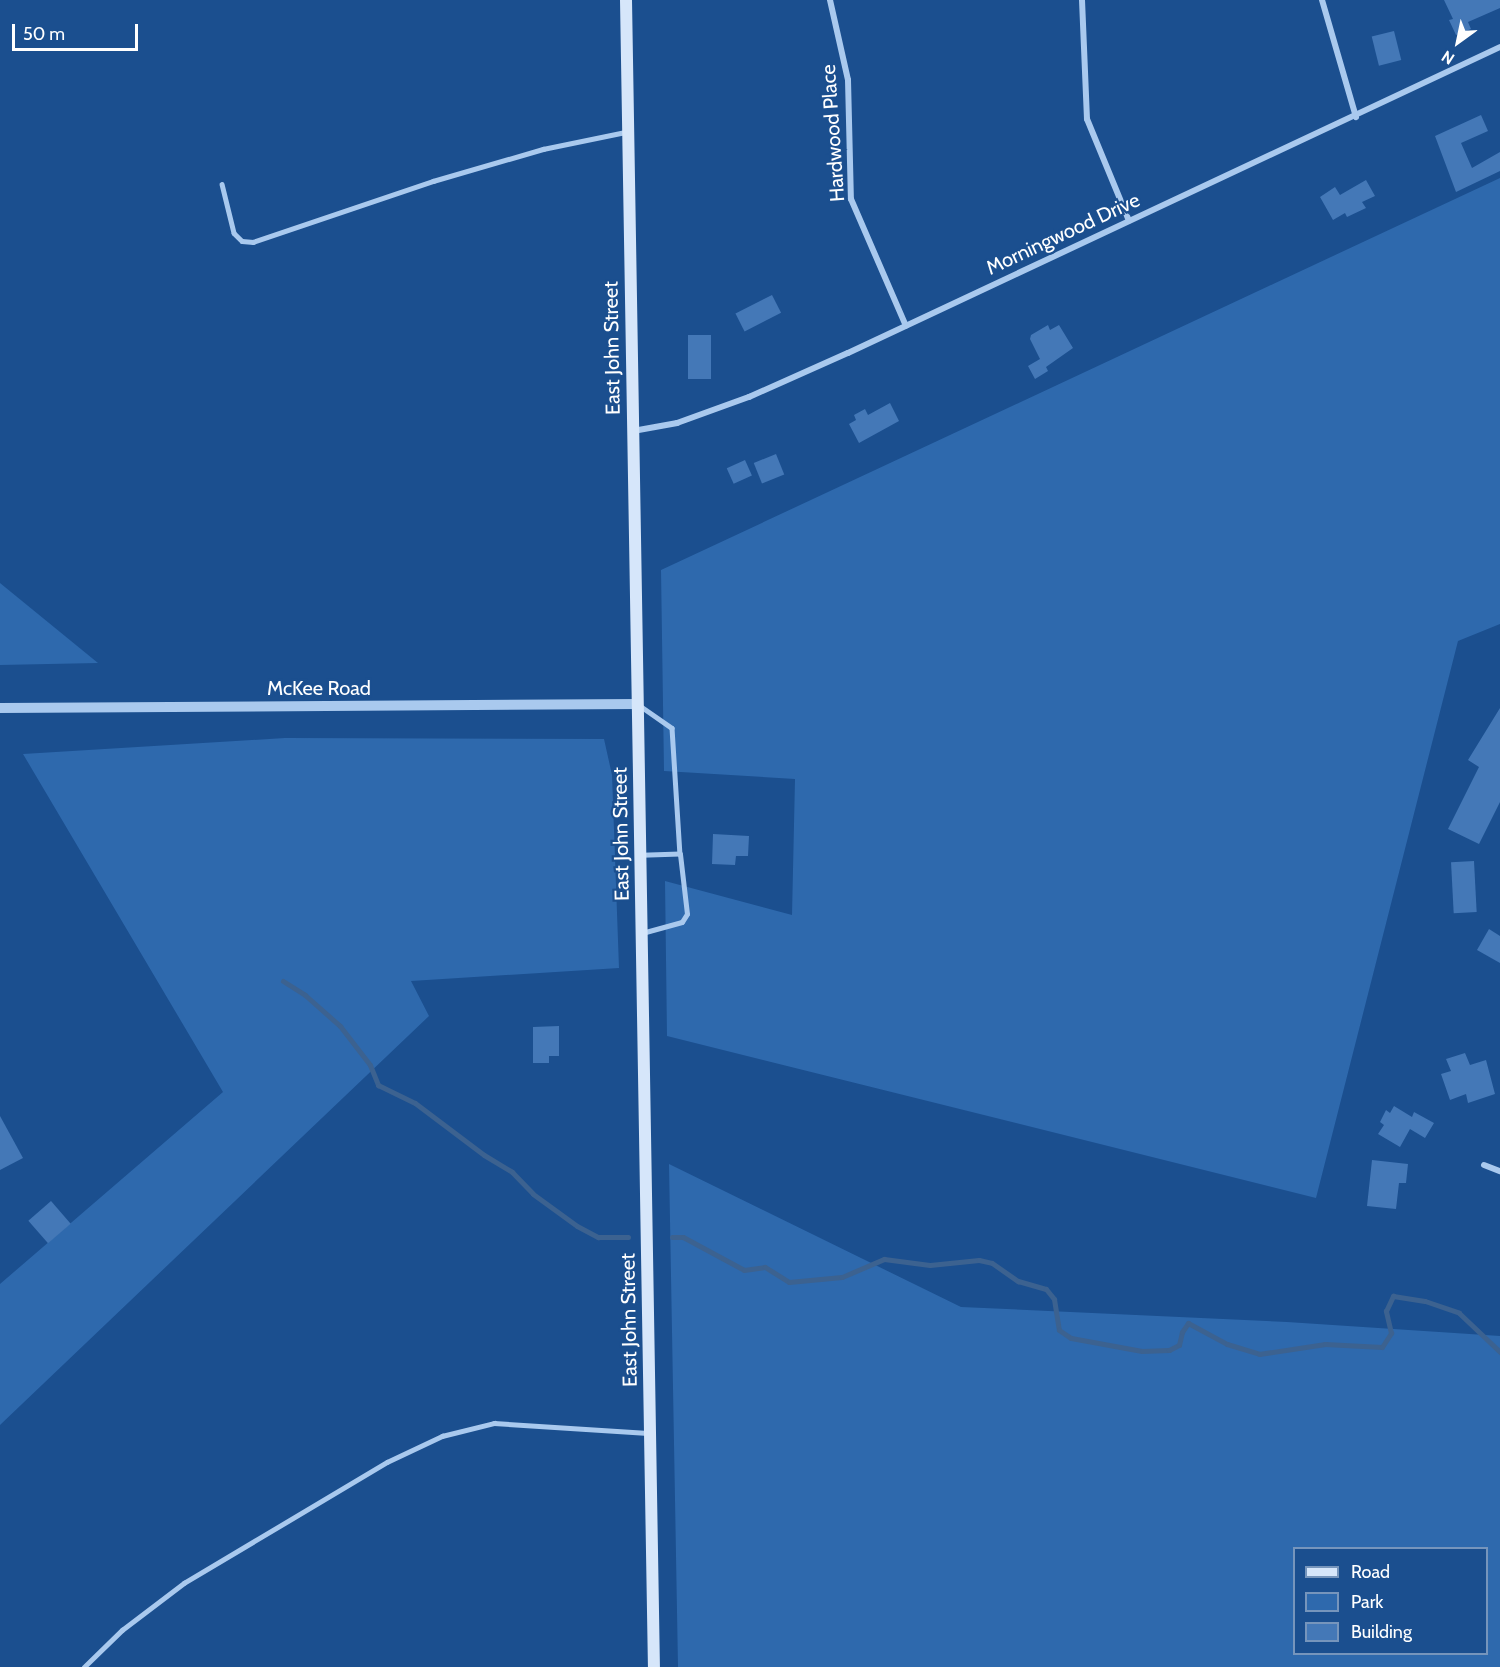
<!DOCTYPE html>
<style>
body{margin:0}
#map{position:relative;width:1500px;height:1667px;overflow:hidden;background:#1b4f8f;font-family:Cabin,sans-serif}
div>[style]{position:absolute}
[style*='--x']{left:calc(var(--x)*1px);top:calc(var(--y)*1px);width:calc(var(--w)*1px);rotate:calc(var(--a)*1deg)}
.green>*{inset:0;background:#2e69ad}
.stream>*{height:5px;margin:-2.5px;padding:0 2.5px;transform-origin:2.5px;border-radius:2.5px;background:#3c6290}
.building>*{inset:0;background:#4478b7;transform-origin:0 0}
.service>*{height:4.5px;margin:-2.25px;padding:0 2.25px;transform-origin:2.25px;border-radius:2.25px;background:#a9c9ee}
.minor>*{height:6px;margin:-3px;padding:0 3px;transform-origin:3px;border-radius:3px;background:#a9c9ee}
.tertiary>*{height:10px;margin:-5px;padding:0 5px;transform-origin:5px;border-radius:5px;background:#a9c9ee}
.secondary>*{height:12px;margin:-6px;padding:0 6px;transform-origin:6px;border-radius:6px;background:#d6e6fa}
span{translate:-50% -50%;white-space:nowrap;text-align:center;line-height:1.15;-webkit-text-stroke:4.5px #1b4f8f;paint-order:stroke}
.street-label{font-size:20px;color:#fff}
.legend{position:absolute;left:1293px;top:1547px;width:195px;height:108px;box-sizing:border-box;background:#1b4f8f;border:2px solid #7695bc;margin:0;padding:8px 10px;list-style:none;font-size:18px;color:#fff}
.legend li{display:flex;align-items:center;gap:12px;height:30px}
.legend b{width:30px;border:2px solid #7695bc}
.north{position:absolute;left:1428px;top:12px;width:60px;height:60px;-webkit-text-stroke:4px #1b4f8f;paint-order:stroke;rotate:213deg;font-size:16px;font-weight:700;line-height:24px;text-align:center;color:#fff}
.north::after{content:'';display:block;margin:auto;width:21px;height:27px;background:#fff;clip-path:polygon(50% 0,100% 100%,50% 72%,0 100%)}
.scale{position:absolute;left:12px;top:24px;width:126px;height:27px;box-sizing:border-box;border:3px solid #fff;border-top:0;padding-left:8px;font-size:18px;line-height:21px;white-space:nowrap;color:#fff;-webkit-text-stroke:4px #1b4f8f;paint-order:stroke}
</style>
<div id="map">
<div class="green">
<i style="clip-path:polygon(1500px 178px,1500px 624px,1458px 641px,1316px 1198px,667px 1036px,665px 881px,792px 915px,795px 779px,664px 771px,661px 570px)"></i>
<i style="clip-path:polygon(0 583px,98px 663px,0 665px)"></i>
<i style="clip-path:polygon(285px 738px,604px 739px,612px 775px,619px 968px,411px 981px,429px 1016px,0 1425px,0 1284px,223px 1092px,23px 754px)"></i>
<i style="clip-path:polygon(evenodd,669px 1164px,961px 1307px,1287px 1322px,1500px 1336px,1500px 1667px,678px 1667px,669px 1164px,1294px 1548px,1486px 1548px,1486px 1654px,1294px 1654px,1294px 1548px)"></i>
</div>
<div class="stream">
<i style="--x:283;--y:981;--w:26;--a:32"></i>
<i style="--x:305;--y:995;--w:47;--a:41.5"></i>
<i style="--x:340;--y:1026;--w:49;--a:52.4"></i>
<i style="--x:370;--y:1065;--w:22;--a:68"></i>
<i style="--x:378;--y:1085;--w:41;--a:25.9"></i>
<i style="--x:415;--y:1103;--w:86;--a:37"></i>
<i style="--x:484;--y:1155;--w:33;--a:31"></i>
<i style="--x:512;--y:1172;--w:30;--a:46"></i>
<i style="--x:533;--y:1194;--w:54;--a:36"></i>
<i style="--x:577;--y:1226;--w:24;--a:28"></i>
<i style="--x:598;--y:1237;--w:30;--a:0"></i>
<i style="--x:672;--y:1237;--w:11;--a:0"></i>
<i style="--x:683;--y:1237;--w:69;--a:28.4"></i>
<i style="--x:744;--y:1270;--w:21;--a:-8"></i>
<i style="--x:765;--y:1267;--w:28;--a:32"></i>
<i style="--x:789;--y:1282;--w:53;--a:-5.4"></i>
<i style="--x:842;--y:1277;--w:46;--a:-23.2"></i>
<i style="--x:884;--y:1259;--w:46;--a:7.4"></i>
<i style="--x:930;--y:1265;--w:49;--a:-5.8"></i>
<i style="--x:979;--y:1260;--w:13;--a:13"></i>
<i style="--x:992;--y:1263;--w:32;--a:35"></i>
<i style="--x:1018;--y:1281;--w:29;--a:16"></i>
<i style="--x:1046;--y:1289;--w:13;--a:51"></i>
<i style="--x:1054;--y:1299;--w:31;--a:81"></i>
<i style="--x:1059;--y:1330;--w:14;--a:34"></i>
<i style="--x:1071;--y:1338;--w:72;--a:10.4"></i>
<i style="--x:1142;--y:1351;--w:27;--a:-2"></i>
<i style="--x:1169;--y:1350;--w:11;--a:-27"></i>
<i style="--x:1179;--y:1345;--w:13;--a:-77"></i>
<i style="--x:1182;--y:1332;--w:11;--a:-56"></i>
<i style="--x:1188;--y:1323;--w:44;--a:28.3"></i>
<i style="--x:1227;--y:1344;--w:34;--a:17"></i>
<i style="--x:1259;--y:1354;--w:67;--a:-8.6"></i>
<i style="--x:1325;--y:1344;--w:57;--a:3"></i>
<i style="--x:1382;--y:1347;--w:17;--a:-57"></i>
<i style="--x:1391;--y:1333;--w:23;--a:-103"></i>
<i style="--x:1386;--y:1311;--w:17;--a:-65"></i>
<i style="--x:1393;--y:1296;--w:32;--a:9"></i>
<i style="--x:1425;--y:1301;--w:36;--a:19"></i>
<i style="--x:1459;--y:1313;--w:57;--a:43.6"></i>
</div>
<div class="building">
<i style="clip-path:polygon(1444px 0,1500px 0,1500px 8px,1468px 22px,1471px 29px,1456px 35px,1449px 20px,1453px 19px)"></i>
<i style="left:1394px;top:31px;width:30px;height:23px;rotate:76deg"></i>
<i style="clip-path:polygon(1481px 115px,1488px 131px,1461px 143px,1472px 168px,1500px 152px,1500px 171px,1456px 192px,1435px 136px)"></i>
<i style="clip-path:polygon(1366px 180px,1375px 196px,1362px 202px,1366px 208px,1347px 217px,1345px 213px,1333px 220px,1320px 197px,1335px 187px,1340px 195px)"></i>
<i style="left:772px;top:295px;width:20px;height:41px;rotate:63deg"></i>
<i style="clip-path:polygon(1048px 325px,1050px 330px,1059px 325px,1073px 348px,1046px 367px,1048px 371px,1035px 379px,1028px 366px,1040px 359px,1030px 339px,1031px 335px)"></i>
<i style="left:688px;top:335px;width:23px;height:44px"></i>
<i style="clip-path:polygon(890px 403px,899px 421px,859px 443px,849px 424px,856px 420px,854px 415px,865px 409px,868px 415px)"></i>
<i style="left:776px;top:454px;width:22px;height:24px;rotate:68deg"></i>
<i style="left:745px;top:460px;width:17px;height:20px;rotate:66deg"></i>
<i style="clip-path:polygon(1500px 708px,1500px 802px,1479px 844px,1448px 829px,1479px 767px,1468px 760px)"></i>
<i style="clip-path:polygon(713px 834px,749px 836px,748px 856px,736px 856px,735px 865px,712px 864px)"></i>
<i style="left:1474px;top:861px;width:51px;height:23px;rotate:87deg"></i>
<i style="clip-path:polygon(1489px 929px,1500px 936px,1500px 963px,1477px 950px)"></i>
<i style="clip-path:polygon(559px 1026px,559px 1056px,549px 1056px,549px 1063px,533px 1063px,533px 1027px)"></i>
<i style="clip-path:polygon(1465px 1053px,1470px 1065px,1486px 1060px,1495px 1094px,1468px 1103px,1466px 1094px,1450px 1100px,1441px 1074px,1451px 1071px,1446px 1059px)"></i>
<i style="clip-path:polygon(1394px 1106px,1412px 1117px,1414px 1112px,1434px 1123px,1425px 1138px,1410px 1129px,1400px 1147px,1378px 1134px,1384px 1125px,1380px 1122px,1386px 1110px,1390px 1113px)"></i>
<i style="clip-path:polygon(0 1116px,23px 1158px,0 1170px)"></i>
<i style="clip-path:polygon(1372px 1160px,1408px 1164px,1406px 1183px,1399px 1183px,1396px 1209px,1367px 1206px)"></i>
<i style="left:51px;top:1201px;width:30px;height:30px;rotate:49deg"></i>
</div>
<div class="service">
<i style="--x:222;--y:184;--w:50;--a:76.2"></i>
<i style="--x:234;--y:233;--w:11;--a:45"></i>
<i style="--x:242;--y:241;--w:11;--a:5"></i>
<i style="--x:253;--y:242;--w:190;--a:-18.7"></i>
<i style="--x:433;--y:181;--w:115;--a:-16.2"></i>
<i style="--x:543;--y:149;--w:85;--a:-11.6"></i>
<i style="--x:639;--y:705;--w:40;--a:34.9"></i>
<i style="--x:672;--y:728;--w:126;--a:86.4"></i>
<i style="--x:680;--y:854;--w:38;--a:178"></i>
<i style="--x:642;--y:933;--w:41;--a:-15.4"></i>
<i style="--x:682;--y:922;--w:9;--a:-58"></i>
<i style="--x:687;--y:914;--w:60;--a:-96.7"></i>
<i style="--x:84;--y:1667;--w:53;--a:-44.2"></i>
<i style="--x:122;--y:1630;--w:78;--a:-37.2"></i>
<i style="--x:184;--y:1583;--w:236;--a:-30.8"></i>
<i style="--x:387;--y:1462;--w:61;--a:-25.3"></i>
<i style="--x:442;--y:1436;--w:54;--a:-14"></i>
<i style="--x:494;--y:1423;--w:154;--a:3.7"></i>
</div>
<div class="minor">
<i style="--x:830;--y:0;--w:82;--a:77.3"></i>
<i style="--x:848;--y:80;--w:119;--a:88.6"></i>
<i style="--x:851;--y:199;--w:138;--a:66.6"></i>
<i style="--x:1082;--y:0;--w:119;--a:87.6"></i>
<i style="--x:1087;--y:119;--w:110;--a:67.6"></i>
<i style="--x:1322;--y:0;--w:122;--a:73.8"></i>
<i style="--x:633;--y:431;--w:45;--a:-10.3"></i>
<i style="--x:677;--y:423;--w:77;--a:-19.9"></i>
<i style="--x:749;--y:397;--w:108;--a:-24"></i>
<i style="--x:848;--y:353;--w:720;--a:-25.14"></i>
<i style="--x:1484;--y:1165;--w:17;--a:21"></i>
</div>
<div class="tertiary">
<i style="--x:0;--y:708;--w:638;--a:-0.36"></i>
</div>
<div class="secondary">
<i style="--x:626;--y:0;--w:1667;--a:89.04"></i>
</div>
<div class="street-label">
<span style="left:833px;top:133px;rotate:-94deg">Hardwood Place</span>
<span style="left:1063px;top:234px;rotate:-25deg">Morningwood Drive</span>
<span style="left:612px;top:348px;rotate:-91deg">East John Street</span>
<span style="left:319px;top:688px">McKee Road</span>
<span style="left:621px;top:834px;rotate:-91deg">East John Street</span>
<span style="left:629px;top:1320px;rotate:-91deg">East John Street</span>
</div>
<ul class="legend">
<li><b style="height:8px;background:#d6e6fa"></b>Road</li>
<li><b style="height:16px;background:#2e69ad"></b>Park</li>
<li><b style="height:16px;background:#4478b7"></b>Building</li>
</ul>
<div class="north">N</div>
<div class="scale">50 m</div>
</div>
